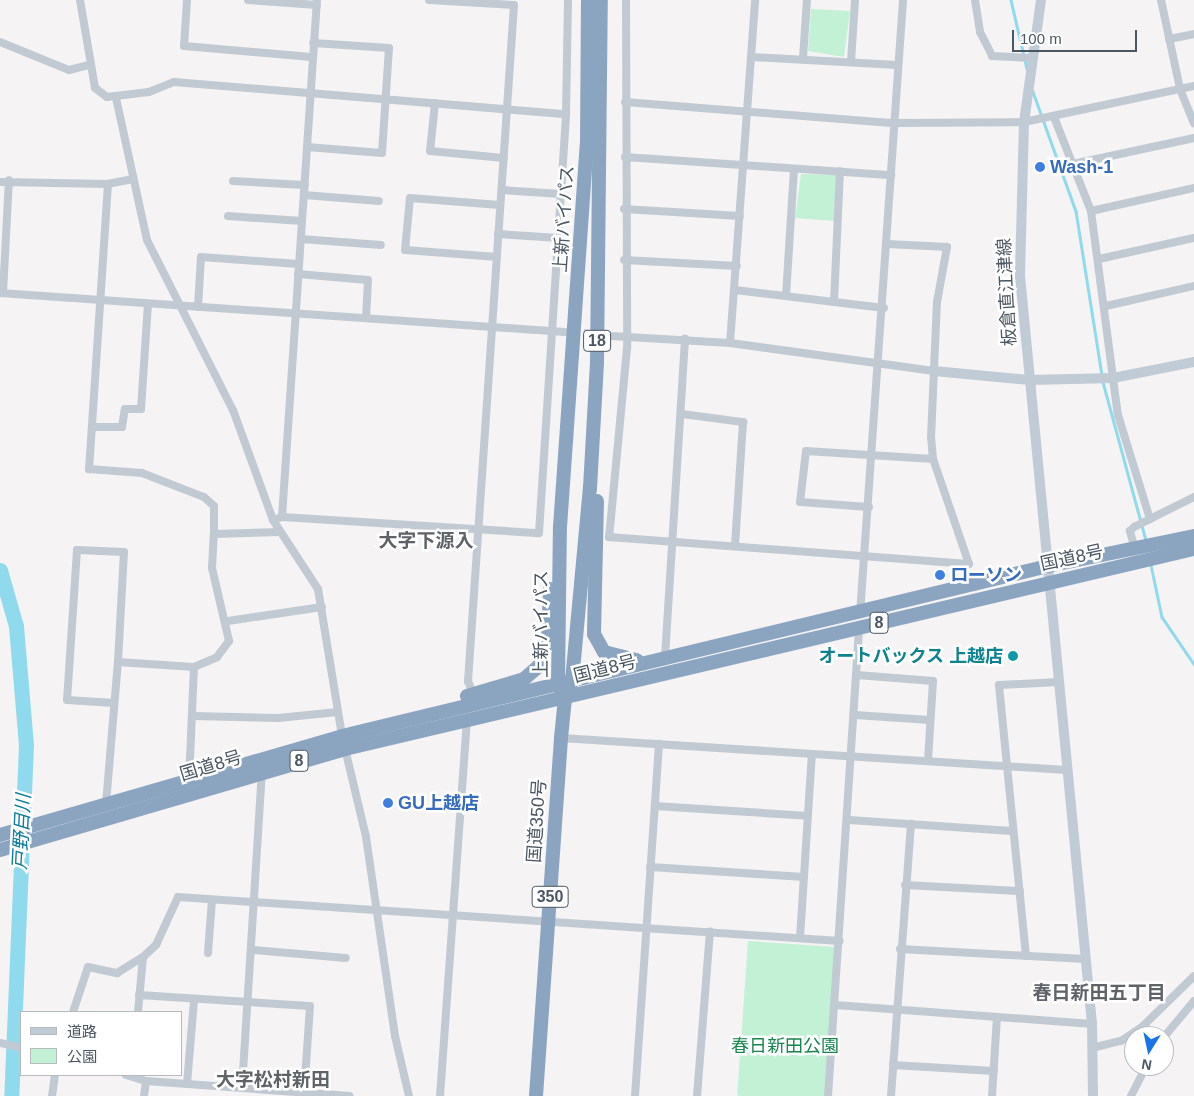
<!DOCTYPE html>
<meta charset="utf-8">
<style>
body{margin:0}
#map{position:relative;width:1194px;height:1096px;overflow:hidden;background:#f5f3f3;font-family:Arial,"Noto Sans JP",sans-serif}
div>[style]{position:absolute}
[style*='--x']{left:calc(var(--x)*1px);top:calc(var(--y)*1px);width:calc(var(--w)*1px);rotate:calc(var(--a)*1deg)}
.green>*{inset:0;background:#c3f1d5;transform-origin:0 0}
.stream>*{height:2.5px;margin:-1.25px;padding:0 1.25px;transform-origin:1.25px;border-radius:1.25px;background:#90daee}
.river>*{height:15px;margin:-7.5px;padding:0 7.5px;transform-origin:7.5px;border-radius:7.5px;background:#90daee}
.street-tunnel>*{height:8px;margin-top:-4px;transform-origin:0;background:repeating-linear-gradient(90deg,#caccce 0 8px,transparent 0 12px)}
.street>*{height:8px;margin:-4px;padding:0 4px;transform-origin:4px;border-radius:4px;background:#c1cad2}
.secondary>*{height:10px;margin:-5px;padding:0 5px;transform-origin:5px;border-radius:5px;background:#c1cbd6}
.highway>*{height:14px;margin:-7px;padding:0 7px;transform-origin:7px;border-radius:7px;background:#8ba5c1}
.dots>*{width:14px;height:14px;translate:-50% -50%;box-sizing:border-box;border:2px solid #fff;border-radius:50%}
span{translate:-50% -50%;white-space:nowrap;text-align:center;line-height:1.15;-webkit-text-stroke:5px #fff;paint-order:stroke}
.shield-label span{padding:1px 4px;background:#fff;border:1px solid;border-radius:4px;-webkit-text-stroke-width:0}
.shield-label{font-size:16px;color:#4a5661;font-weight:700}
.shop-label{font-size:18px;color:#366cbe;font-weight:700}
.left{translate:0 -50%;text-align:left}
.street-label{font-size:18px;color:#4a5661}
.culture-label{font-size:18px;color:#0d838f;font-weight:700}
.right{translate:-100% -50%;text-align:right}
.park-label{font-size:18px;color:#17864f}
.neighbourhood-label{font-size:19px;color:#5f6368;font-weight:700}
.water-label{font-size:19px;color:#0c7c9b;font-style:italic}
.legend{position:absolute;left:20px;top:1011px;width:162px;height:65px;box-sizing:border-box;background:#fff;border:1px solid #b7bbc0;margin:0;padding:6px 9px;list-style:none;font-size:15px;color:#4a5661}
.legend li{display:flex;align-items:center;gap:10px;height:25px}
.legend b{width:25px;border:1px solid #b7bbc0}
.north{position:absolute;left:1124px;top:1026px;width:50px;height:50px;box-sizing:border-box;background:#fff;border:1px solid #b7bbc0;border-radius:50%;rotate:190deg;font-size:14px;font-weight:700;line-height:20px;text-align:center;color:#4a5661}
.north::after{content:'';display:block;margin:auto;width:18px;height:22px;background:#1a73e8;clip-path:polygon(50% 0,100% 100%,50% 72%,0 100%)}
.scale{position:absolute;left:1012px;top:30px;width:125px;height:22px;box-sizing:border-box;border:2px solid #4a5661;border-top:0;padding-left:6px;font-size:15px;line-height:18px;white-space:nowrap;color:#4a5661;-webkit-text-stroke:4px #fff;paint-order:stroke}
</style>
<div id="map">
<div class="green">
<i style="clip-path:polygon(811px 9px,850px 11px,844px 57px,808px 51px)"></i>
<i style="clip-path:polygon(801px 174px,836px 175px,834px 221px,795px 218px)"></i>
<i style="left:748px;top:941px;width:87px;height:155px;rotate:4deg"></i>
</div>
<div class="stream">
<i style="--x:1011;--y:0;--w:71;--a:76.9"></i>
<i style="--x:1032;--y:89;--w:130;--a:70.2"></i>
<i style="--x:1076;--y:211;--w:167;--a:81"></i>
<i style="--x:1103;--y:382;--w:164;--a:74.8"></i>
<i style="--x:1151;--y:565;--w:53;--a:78.1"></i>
<i style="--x:1162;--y:617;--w:57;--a:55.8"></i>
</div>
<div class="river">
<i style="--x:0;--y:570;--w:58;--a:74.1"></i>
<i style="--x:16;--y:626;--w:119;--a:85.2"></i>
<i style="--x:26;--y:745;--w:351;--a:92.4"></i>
</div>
<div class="street-tunnel">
<i style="--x:572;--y:332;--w:39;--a:6"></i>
</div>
<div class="street">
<i style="--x:80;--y:0;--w:89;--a:80.3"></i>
<i style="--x:95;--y:88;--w:15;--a:37"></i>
<i style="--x:107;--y:97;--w:42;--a:-6.8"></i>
<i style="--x:149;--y:92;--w:27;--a:-22"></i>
<i style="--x:174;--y:82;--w:393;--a:4.7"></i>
<i style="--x:566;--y:114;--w:114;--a:-89"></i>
<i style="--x:187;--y:0;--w:46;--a:93.7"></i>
<i style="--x:184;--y:46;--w:128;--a:4.9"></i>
<i style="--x:248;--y:0;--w:69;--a:4.1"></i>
<i style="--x:429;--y:0;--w:85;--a:3.4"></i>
<i style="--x:514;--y:5;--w:678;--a:93.89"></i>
<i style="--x:468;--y:681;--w:16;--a:68"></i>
<i style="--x:626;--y:0;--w:348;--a:89.8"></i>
<i style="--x:627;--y:348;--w:190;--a:95.4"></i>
<i style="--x:609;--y:537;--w:361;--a:4.3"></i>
<i style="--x:969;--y:564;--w:111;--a:-108.9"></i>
<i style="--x:933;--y:459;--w:21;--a:-95"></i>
<i style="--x:931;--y:438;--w:136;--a:-87.5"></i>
<i style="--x:937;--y:302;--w:56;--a:-79.7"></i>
<i style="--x:947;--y:247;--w:60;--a:-177.1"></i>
<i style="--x:975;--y:0;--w:32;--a:81"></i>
<i style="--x:980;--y:32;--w:27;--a:63"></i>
<i style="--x:992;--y:56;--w:41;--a:2.8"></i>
<i style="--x:1161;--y:0;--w:91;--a:77.9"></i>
<i style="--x:1180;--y:89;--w:37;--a:68"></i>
<i style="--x:1169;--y:39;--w:25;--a:-11"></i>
<i style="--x:0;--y:42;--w:74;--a:22.1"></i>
<i style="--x:69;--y:70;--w:21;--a:-14"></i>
<i style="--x:751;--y:57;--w:146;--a:3.1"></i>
<i style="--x:803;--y:58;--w:58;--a:-86.1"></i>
<i style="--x:851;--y:62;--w:62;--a:-86.3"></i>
<i style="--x:116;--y:98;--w:145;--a:77.7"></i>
<i style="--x:147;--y:240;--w:191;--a:63.2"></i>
<i style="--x:233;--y:410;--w:117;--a:70"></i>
<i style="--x:273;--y:520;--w:82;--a:56.9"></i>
<i style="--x:318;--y:589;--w:149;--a:80.7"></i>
<i style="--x:342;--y:736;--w:104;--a:76.6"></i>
<i style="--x:366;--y:837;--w:201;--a:81.7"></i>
<i style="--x:395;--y:1036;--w:62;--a:76.9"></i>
<i style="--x:625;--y:102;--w:270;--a:4.5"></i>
<i style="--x:894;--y:123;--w:130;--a:-0.4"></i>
<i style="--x:1024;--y:122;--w:174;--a:-12"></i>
<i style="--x:435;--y:103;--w:48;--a:95.9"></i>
<i style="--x:430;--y:151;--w:74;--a:5.4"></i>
<i style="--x:1054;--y:117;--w:101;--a:68.5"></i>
<i style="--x:1091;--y:211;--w:206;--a:82.5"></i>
<i style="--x:1118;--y:415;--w:109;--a:72.9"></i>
<i style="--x:307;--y:147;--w:75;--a:4.6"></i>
<i style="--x:382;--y:153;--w:105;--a:-86.2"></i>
<i style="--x:389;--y:48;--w:76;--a:-176.2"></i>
<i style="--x:625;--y:157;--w:267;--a:3.9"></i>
<i style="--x:1073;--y:164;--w:124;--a:-12.1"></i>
<i style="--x:133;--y:179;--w:25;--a:169"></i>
<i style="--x:108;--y:184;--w:286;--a:93.8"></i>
<i style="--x:89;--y:469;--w:53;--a:4.3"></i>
<i style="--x:142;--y:473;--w:66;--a:21.2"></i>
<i style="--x:204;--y:497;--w:13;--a:42"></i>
<i style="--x:214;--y:506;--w:28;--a:90"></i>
<i style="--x:214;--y:534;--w:65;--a:-1.8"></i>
<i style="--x:233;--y:181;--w:72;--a:3.2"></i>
<i style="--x:0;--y:182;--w:108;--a:1.1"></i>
<i style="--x:502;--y:190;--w:59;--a:3.9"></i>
<i style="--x:304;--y:195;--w:75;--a:4.6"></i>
<i style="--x:624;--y:209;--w:116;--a:3.5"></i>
<i style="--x:1091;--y:211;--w:106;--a:-12.6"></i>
<i style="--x:228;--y:216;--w:74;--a:3.9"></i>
<i style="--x:498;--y:234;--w:61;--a:3.8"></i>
<i style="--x:301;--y:239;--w:80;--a:4.3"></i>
<i style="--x:497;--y:257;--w:92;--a:-175.6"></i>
<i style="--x:405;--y:250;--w:52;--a:-84.5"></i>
<i style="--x:410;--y:198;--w:90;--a:4.4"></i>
<i style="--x:1099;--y:259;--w:97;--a:-12.5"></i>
<i style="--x:624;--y:260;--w:113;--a:3"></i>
<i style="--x:298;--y:274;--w:70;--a:4.9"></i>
<i style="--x:368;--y:280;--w:38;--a:93"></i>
<i style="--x:735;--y:290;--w:150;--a:6.9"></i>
<i style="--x:0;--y:293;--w:566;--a:3.95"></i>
<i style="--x:3;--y:293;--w:113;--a:-87"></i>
<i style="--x:786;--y:296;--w:127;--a:-86.4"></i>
<i style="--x:834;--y:302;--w:131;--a:-87.4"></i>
<i style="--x:1106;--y:306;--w:90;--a:-12.8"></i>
<i style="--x:198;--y:307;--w:50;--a:-86.6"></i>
<i style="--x:201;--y:257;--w:98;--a:4.1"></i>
<i style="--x:611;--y:336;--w:119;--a:3.4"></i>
<i style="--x:730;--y:343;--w:206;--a:7.8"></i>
<i style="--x:730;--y:343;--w:344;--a:-85.8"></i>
<i style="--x:682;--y:414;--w:62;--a:7.5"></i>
<i style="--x:743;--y:422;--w:123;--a:93.7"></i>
<i style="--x:93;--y:427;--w:29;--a:0"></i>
<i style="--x:122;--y:427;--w:18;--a:-81"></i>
<i style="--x:125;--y:409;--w:16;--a:0"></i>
<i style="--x:141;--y:409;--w:105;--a:-86.2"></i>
<i style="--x:869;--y:507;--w:69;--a:-175.9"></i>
<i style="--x:800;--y:502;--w:51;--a:-83.3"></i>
<i style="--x:806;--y:451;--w:127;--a:3.6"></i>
<i style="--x:282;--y:517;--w:518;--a:-86.13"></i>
<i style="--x:273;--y:520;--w:9;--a:-18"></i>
<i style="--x:282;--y:517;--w:257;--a:3.6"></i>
<i style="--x:539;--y:533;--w:420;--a:-86.3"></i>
<i style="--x:1135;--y:549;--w:19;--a:-106"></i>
<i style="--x:1130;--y:531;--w:6;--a:-45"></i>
<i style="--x:1134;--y:527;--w:67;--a:-26.6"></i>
<i style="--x:860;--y:614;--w:616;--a:-85.99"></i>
<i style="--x:228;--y:621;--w:95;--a:-8.5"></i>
<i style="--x:665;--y:657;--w:319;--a:-86.4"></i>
<i style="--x:118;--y:662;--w:76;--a:3.8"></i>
<i style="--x:194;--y:667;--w:113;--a:92.5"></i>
<i style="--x:194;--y:667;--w:25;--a:-23"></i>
<i style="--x:217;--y:657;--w:20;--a:-53"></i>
<i style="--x:229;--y:641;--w:75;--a:-103.1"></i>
<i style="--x:212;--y:568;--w:34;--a:-87"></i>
<i style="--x:857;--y:675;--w:76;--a:4.5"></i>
<i style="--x:933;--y:681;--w:79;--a:93.6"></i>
<i style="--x:855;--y:715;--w:75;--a:3.8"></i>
<i style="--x:193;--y:716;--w:85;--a:1.3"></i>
<i style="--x:278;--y:718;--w:60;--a:-5.7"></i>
<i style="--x:561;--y:738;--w:506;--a:3.63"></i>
<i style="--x:106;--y:804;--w:143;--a:-85.2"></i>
<i style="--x:118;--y:662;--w:110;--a:-86.9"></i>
<i style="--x:124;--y:552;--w:47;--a:-177.6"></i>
<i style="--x:77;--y:550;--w:150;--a:93.8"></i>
<i style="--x:67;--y:700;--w:47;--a:3.7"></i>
<i style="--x:655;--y:806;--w:153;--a:3.7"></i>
<i style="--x:849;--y:820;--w:163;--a:3.9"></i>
<i style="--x:650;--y:867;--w:154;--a:3.7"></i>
<i style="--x:905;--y:885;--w:115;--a:3"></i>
<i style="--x:800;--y:938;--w:184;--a:-86.3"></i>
<i style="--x:900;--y:949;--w:185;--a:3.1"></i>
<i style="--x:253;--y:950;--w:93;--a:4.9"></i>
<i style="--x:208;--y:953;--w:53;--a:-85.7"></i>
<i style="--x:1026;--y:956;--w:272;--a:-95.7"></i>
<i style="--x:999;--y:685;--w:59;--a:-2.9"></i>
<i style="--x:139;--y:995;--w:171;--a:3.7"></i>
<i style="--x:310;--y:1006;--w:87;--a:93.9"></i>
<i style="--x:835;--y:1005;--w:258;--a:4.2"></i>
<i style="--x:73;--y:1012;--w:47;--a:-71.6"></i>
<i style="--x:88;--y:967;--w:30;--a:12"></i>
<i style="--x:117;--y:973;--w:31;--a:-32"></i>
<i style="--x:143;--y:957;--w:18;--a:-43"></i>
<i style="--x:156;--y:945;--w:53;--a:-65.4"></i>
<i style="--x:178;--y:897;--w:663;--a:3.8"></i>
<i style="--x:138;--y:1012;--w:55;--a:-84.8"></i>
<i style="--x:1164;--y:1037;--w:47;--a:-50.2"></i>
<i style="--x:0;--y:1043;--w:22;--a:13"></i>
<i style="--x:1092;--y:1048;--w:30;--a:-14"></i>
<i style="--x:1121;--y:1041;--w:25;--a:-34"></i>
<i style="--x:1142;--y:1027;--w:73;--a:-44.4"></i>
<i style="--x:893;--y:1065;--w:101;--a:3.4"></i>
<i style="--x:126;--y:1075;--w:21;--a:17"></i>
<i style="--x:146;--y:1081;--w:204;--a:4.2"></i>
<i style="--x:187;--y:1084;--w:84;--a:-85.2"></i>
<i style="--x:242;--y:1088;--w:318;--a:-86.4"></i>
<i style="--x:52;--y:1096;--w:21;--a:-82"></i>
<i style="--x:144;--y:1096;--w:15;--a:-82"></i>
<i style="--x:440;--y:1096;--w:377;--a:-85.9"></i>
<i style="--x:635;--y:1096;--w:353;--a:-86.1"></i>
<i style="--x:697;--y:1096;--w:165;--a:-85.5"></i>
<i style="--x:828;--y:1096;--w:469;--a:-86.2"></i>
<i style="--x:891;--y:1096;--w:273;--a:-85.8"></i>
<i style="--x:992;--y:1096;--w:79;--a:-86.4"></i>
<i style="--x:1131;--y:1096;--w:34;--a:-63"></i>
</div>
<div class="secondary">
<i style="--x:1041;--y:0;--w:123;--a:97.9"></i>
<i style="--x:1024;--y:122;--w:154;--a:91.5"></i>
<i style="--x:1020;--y:276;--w:751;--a:84.5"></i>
<i style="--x:1092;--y:1024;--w:72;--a:89.2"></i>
<i style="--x:934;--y:371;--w:96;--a:5.4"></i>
<i style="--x:1030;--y:380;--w:83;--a:-1.4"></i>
<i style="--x:1113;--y:378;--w:83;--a:-11.2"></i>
</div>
<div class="highway">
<i style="--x:597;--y:501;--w:133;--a:91.3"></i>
<i style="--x:594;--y:634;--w:21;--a:61"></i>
<i style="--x:604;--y:652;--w:34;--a:14"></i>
<i style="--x:562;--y:692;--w:9;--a:-117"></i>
<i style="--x:558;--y:684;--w:157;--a:-89.3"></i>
<i style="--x:560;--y:527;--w:386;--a:-86"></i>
<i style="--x:587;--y:142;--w:142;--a:-89.6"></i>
<i style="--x:467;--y:696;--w:59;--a:-16.6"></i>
<i style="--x:524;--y:679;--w:20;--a:-41"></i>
<i style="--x:539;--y:666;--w:29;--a:-72"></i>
<i style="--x:548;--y:638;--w:49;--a:-87.7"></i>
<i style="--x:0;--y:835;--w:356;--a:-16.1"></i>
<i style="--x:342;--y:736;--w:726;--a:-13.54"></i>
<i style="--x:1048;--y:566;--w:149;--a:-11.6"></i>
<i style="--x:0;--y:850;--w:359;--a:-16.3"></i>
<i style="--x:345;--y:749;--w:872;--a:-13.26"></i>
<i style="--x:536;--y:1096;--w:359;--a:-86"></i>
<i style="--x:561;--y:738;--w:40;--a:-84.3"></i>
<i style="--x:565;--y:698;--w:18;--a:-68"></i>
<i style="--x:572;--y:681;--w:194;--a:-84.7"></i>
<i style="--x:590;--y:488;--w:125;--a:-86.8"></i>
<i style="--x:597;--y:363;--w:363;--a:-89.4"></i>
</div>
<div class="dots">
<i style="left:1040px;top:167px;background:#3f7fe0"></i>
<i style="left:940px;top:575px;background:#3f7fe0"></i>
<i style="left:1013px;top:656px;background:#0f9aa8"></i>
<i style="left:388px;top:803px;background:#3f7fe0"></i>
</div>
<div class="shield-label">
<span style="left:597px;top:341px">18</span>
<span style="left:879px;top:623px">8</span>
<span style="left:299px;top:761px">8</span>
<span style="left:550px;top:897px">350</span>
</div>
<div class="shop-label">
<span class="left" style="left:1050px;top:167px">Wash-1</span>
<span class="left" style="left:950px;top:575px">ローソン</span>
<span class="left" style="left:398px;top:803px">GU上越店</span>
</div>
<div class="street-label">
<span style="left:564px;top:219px;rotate:-86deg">上新バイパス</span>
<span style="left:1007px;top:292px;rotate:-93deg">板倉直江津線</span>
<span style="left:1072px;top:558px;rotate:-12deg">国道8号</span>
<span style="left:541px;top:624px;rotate:-90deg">上新バイパス</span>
<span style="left:605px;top:669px;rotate:-14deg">国道8号</span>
<span style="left:211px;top:766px;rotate:-17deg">国道8号</span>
<span style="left:537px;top:821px;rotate:-86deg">国道350号</span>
</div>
<div class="culture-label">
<span class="right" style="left:1003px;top:656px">オートバックス 上越店</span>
</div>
<div class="park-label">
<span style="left:785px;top:1046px">春日新田公園</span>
</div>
<div class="neighbourhood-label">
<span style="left:426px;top:541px">大字下源入</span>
<span style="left:1099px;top:993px">春日新田五丁目</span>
<span style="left:273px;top:1080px">大字松村新田</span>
</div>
<div class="water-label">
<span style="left:22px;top:832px;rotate:-87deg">戸野目川</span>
</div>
<ul class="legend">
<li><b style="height:6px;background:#c1cbd6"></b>道路</li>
<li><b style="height:14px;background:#c3f1d5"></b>公園</li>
</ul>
<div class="north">N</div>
<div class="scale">100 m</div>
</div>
